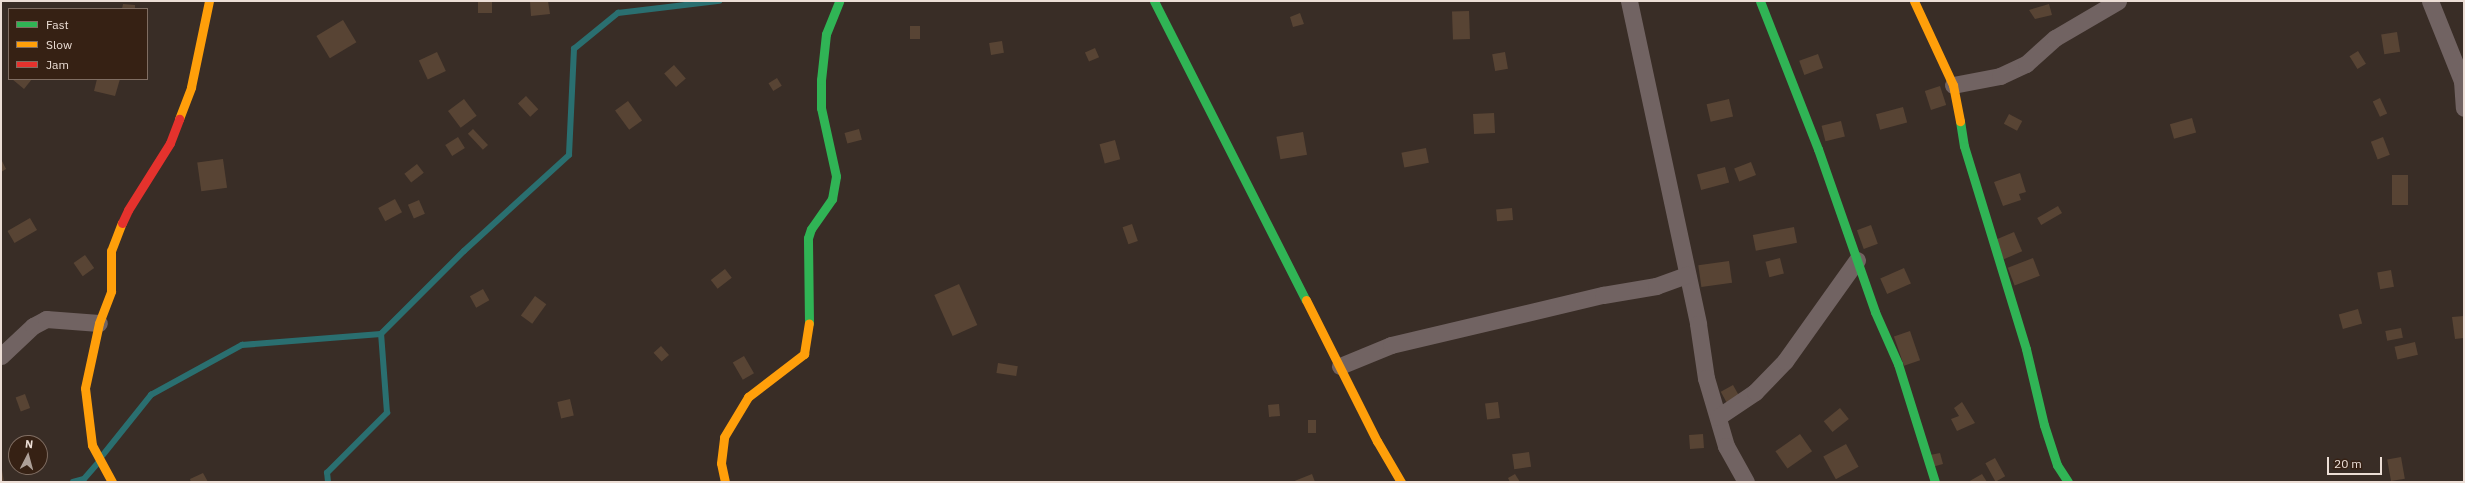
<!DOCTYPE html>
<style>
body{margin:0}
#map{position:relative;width:2465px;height:483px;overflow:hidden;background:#392d26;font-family:"IBM Plex Sans",sans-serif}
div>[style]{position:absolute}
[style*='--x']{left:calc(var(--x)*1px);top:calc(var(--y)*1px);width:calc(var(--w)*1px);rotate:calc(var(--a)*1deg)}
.stream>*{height:5.5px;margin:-2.75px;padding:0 2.75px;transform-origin:2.75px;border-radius:2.75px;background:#2a6f70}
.building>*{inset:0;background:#584434;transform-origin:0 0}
.street>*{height:17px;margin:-8.5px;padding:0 8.5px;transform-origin:8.5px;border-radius:8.5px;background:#716362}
.fast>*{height:9px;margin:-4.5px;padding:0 4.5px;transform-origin:4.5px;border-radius:4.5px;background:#30b455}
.slow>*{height:9px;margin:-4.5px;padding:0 4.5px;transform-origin:4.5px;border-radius:4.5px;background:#ff9f0a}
.jam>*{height:9px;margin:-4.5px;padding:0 4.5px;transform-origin:4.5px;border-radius:4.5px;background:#e5322d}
span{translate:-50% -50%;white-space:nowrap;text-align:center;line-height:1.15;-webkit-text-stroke:3px #362114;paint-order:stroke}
.frame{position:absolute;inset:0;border:2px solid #ecded6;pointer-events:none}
.legend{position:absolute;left:8px;top:8px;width:140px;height:72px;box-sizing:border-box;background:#362114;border:1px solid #7f6d62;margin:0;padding:5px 7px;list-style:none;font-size:12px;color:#ecded6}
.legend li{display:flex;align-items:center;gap:8px;height:20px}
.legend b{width:20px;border:1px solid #7f6d62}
.north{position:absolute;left:8px;top:435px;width:40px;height:40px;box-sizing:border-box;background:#362114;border:1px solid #7f6d62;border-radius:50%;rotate:6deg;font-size:11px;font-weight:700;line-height:16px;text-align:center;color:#ecded6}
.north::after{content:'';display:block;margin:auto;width:14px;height:18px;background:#ada098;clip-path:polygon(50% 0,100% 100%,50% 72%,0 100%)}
.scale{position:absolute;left:2327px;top:457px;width:55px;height:18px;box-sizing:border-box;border:2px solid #ecded6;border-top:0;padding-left:5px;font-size:12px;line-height:14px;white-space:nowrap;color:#ecded6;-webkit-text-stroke:3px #362114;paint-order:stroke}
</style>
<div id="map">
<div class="stream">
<i style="--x:103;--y:455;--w:77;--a:-51.3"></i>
<i style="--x:151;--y:395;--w:104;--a:-28.8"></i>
<i style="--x:242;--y:345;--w:139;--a:-4.5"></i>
<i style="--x:381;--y:334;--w:117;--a:-45"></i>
<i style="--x:464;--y:251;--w:142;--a:-42.4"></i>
<i style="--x:569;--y:155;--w:106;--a:-87.3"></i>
<i style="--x:574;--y:49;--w:57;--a:-39.3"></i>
<i style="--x:618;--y:13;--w:102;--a:-6.8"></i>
<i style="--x:73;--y:482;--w:11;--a:-15"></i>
<i style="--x:84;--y:479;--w:20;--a:-49"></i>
<i style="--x:328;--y:482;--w:9;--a:-96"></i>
<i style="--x:327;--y:473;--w:85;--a:-45"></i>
<i style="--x:387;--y:413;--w:79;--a:-94.3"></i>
</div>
<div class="building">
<i style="left:478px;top:1px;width:14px;height:12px"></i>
<i style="clip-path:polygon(530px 1px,548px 1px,550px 14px,531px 16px)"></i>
<i style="clip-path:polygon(123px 4px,135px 5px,135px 9px,122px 9px)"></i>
<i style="clip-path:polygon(2049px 4px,2052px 15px,2035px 19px,2029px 10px)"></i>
<i style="left:1469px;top:11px;width:28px;height:17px;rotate:88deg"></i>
<i style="clip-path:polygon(1300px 13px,1304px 24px,1293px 27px,1290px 17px)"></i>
<i style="left:343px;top:20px;width:26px;height:31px;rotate:59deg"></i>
<i style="left:910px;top:26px;width:10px;height:13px"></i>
<i style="left:2397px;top:32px;width:20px;height:16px;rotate:81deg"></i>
<i style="left:1002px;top:41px;width:12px;height:13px;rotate:81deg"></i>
<i style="left:1095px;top:48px;width:10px;height:11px;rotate:66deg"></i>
<i style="left:2358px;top:51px;width:15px;height:10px;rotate:58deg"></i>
<i style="left:437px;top:52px;width:21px;height:20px;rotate:65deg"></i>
<i style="left:1505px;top:52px;width:17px;height:13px;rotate:80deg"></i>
<i style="left:1818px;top:54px;width:15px;height:20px;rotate:70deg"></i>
<i style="left:674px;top:65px;width:18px;height:13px;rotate:49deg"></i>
<i style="left:777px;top:78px;width:9px;height:10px;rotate:58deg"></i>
<i style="clip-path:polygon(12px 79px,32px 79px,24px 89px)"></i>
<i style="clip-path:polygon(97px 79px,120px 79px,115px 96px,94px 91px)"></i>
<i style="left:1940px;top:86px;width:20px;height:16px;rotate:72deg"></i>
<i style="left:526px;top:96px;width:18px;height:11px;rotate:47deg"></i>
<i style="left:2380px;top:98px;width:17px;height:8px;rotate:65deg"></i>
<i style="left:464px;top:99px;width:21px;height:20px;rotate:53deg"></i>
<i style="left:1729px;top:99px;width:18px;height:23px;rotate:77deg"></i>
<i style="left:628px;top:101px;width:24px;height:16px;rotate:54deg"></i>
<i style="left:1903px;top:107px;width:16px;height:28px;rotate:75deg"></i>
<i style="left:1494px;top:113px;width:20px;height:21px;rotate:87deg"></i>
<i style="left:2009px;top:114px;width:15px;height:11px;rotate:28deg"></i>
<i style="left:2192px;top:118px;width:15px;height:23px;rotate:74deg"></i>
<i style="left:1841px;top:121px;width:16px;height:20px;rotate:76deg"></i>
<i style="left:473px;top:129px;width:22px;height:7px;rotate:47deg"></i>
<i style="left:859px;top:129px;width:11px;height:15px;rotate:75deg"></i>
<i style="left:1303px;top:132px;width:23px;height:27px;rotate:80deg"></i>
<i style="left:458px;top:137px;width:13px;height:15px;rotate:58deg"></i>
<i style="left:2383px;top:137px;width:19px;height:13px;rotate:69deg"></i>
<i style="left:1115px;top:140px;width:20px;height:16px;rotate:75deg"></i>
<i style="left:1426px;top:148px;width:15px;height:25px;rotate:79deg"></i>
<i style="clip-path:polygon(1px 159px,6px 169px,1px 172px)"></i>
<i style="left:223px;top:159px;width:29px;height:26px;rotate:82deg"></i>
<i style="left:1751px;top:162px;width:14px;height:18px;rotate:69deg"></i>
<i style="left:417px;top:164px;width:11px;height:16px;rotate:52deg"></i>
<i style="left:1725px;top:167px;width:16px;height:29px;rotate:75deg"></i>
<i style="clip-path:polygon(2020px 173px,2026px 192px,2019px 194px,2021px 200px,2003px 206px,1994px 182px)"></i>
<i style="left:2392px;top:175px;width:16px;height:30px"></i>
<i style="left:395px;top:199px;width:15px;height:19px;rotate:62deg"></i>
<i style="left:419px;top:200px;width:15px;height:12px;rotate:67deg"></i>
<i style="left:2058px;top:206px;width:8px;height:24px;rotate:60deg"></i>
<i style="left:1512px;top:208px;width:12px;height:16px;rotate:85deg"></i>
<i style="left:30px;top:218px;width:14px;height:26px;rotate:60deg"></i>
<i style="left:1132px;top:224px;width:18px;height:10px;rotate:71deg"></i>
<i style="left:1871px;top:225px;width:20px;height:15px;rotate:70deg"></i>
<i style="left:1794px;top:227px;width:16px;height:42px;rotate:79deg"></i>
<i style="left:2014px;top:232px;width:21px;height:20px;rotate:67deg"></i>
<i style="left:85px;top:255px;width:16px;height:14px;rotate:55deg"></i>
<i style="left:1780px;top:258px;width:16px;height:15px;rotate:76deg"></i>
<i style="left:2033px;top:258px;width:19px;height:27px;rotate:69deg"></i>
<i style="left:1729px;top:261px;width:22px;height:31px;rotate:82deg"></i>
<i style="left:1904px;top:268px;width:17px;height:26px;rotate:66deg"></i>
<i style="left:725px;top:269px;width:11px;height:18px;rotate:52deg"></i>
<i style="left:2391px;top:270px;width:17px;height:14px;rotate:80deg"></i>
<i style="left:959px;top:284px;width:45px;height:27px;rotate:66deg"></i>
<i style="left:483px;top:289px;width:13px;height:15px;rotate:61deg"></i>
<i style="left:535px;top:296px;width:14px;height:24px;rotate:36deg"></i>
<i style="left:2358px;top:309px;width:15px;height:20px;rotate:74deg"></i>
<i style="clip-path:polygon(2464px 316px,2464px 338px,2455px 339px,2452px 317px)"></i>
<i style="left:2401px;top:328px;width:10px;height:16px;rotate:79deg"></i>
<i style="left:1910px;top:331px;width:31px;height:17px;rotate:71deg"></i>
<i style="left:2415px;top:342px;width:13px;height:21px;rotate:77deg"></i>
<i style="left:661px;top:346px;width:12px;height:10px;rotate:48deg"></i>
<i style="left:744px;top:356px;width:20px;height:13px;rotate:60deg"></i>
<i style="left:998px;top:363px;width:20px;height:10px;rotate:9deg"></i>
<i style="left:1733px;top:385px;width:13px;height:14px;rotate:61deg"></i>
<i style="left:25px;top:394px;width:15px;height:10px;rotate:70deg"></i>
<i style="left:570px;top:399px;width:17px;height:13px;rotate:77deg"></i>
<i style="left:1498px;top:402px;width:16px;height:13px;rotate:83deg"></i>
<i style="clip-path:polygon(1962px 402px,1975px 423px,1957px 431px,1951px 419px,1959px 416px,1954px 408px)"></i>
<i style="left:1279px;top:404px;width:12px;height:11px;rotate:85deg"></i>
<i style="left:1840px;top:408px;width:14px;height:21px;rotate:51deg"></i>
<i style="left:1308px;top:420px;width:8px;height:13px"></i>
<i style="left:1703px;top:434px;width:14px;height:14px;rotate:86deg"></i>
<i style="left:1800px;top:434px;width:21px;height:30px;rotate:55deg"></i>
<i style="left:1846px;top:444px;width:26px;height:26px;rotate:61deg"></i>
<i style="clip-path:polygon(16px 449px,16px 463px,11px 451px)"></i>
<i style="left:1529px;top:452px;width:15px;height:17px;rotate:82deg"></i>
<i style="clip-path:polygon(1940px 453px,1943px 464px,1932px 467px,1930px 455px)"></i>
<i style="left:2401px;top:457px;width:22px;height:14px;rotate:80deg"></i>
<i style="left:1995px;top:458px;width:21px;height:11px;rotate:61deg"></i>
<i style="clip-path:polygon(1px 470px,2px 470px,4px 482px,1px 482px)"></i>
<i style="clip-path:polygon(203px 473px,208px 482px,191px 482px,190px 479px)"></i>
<i style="clip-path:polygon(1312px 474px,1315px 482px,1292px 482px)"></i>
<i style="clip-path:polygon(1515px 474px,1520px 482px,1510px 482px,1508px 478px)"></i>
<i style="clip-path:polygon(1982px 474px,1987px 482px,1968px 482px)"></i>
</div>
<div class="street">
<i style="--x:1629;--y:1;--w:330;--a:77.9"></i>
<i style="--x:1698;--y:324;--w:55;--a:81.6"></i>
<i style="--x:1706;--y:378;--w:71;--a:73.6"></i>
<i style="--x:1726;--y:446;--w:41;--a:60.9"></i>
<i style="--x:2430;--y:1;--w:86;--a:68.2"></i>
<i style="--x:2462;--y:81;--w:27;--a:86"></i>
<i style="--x:1953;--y:85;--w:48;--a:-10.8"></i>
<i style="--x:2000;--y:76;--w:29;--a:-25"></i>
<i style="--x:2026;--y:64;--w:39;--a:-42"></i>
<i style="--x:2055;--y:38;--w:73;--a:-30.4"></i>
<i style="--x:1;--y:356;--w:44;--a:-43.2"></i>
<i style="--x:33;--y:326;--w:15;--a:-28"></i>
<i style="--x:46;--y:319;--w:53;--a:4.3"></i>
<i style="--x:1340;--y:366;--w:55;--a:-22.4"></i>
<i style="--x:1391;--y:345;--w:218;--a:-13.3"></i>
<i style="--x:1603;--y:295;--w:54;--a:-9.6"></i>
<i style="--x:1656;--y:286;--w:33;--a:-20"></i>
<i style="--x:1718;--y:417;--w:45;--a:-34"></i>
<i style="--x:1755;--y:392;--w:43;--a:-45.9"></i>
<i style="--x:1785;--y:361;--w:124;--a:-54.5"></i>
</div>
<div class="fast">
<i style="--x:1154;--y:1;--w:335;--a:63.1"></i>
<i style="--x:1760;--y:1;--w:159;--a:68.6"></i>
<i style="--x:1818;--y:149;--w:173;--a:70.7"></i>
<i style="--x:1875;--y:312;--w:57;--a:66.1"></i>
<i style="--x:1898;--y:364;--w:124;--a:72.6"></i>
<i style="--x:1960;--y:121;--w:25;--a:81"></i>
<i style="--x:1964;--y:146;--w:212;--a:73"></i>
<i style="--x:2026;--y:349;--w:78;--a:76.7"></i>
<i style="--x:2044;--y:425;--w:42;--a:72"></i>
<i style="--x:2057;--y:465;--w:20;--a:57"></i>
<i style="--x:809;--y:323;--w:85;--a:-90.7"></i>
<i style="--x:808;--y:238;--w:9;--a:-72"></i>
<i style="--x:811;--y:229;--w:37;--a:-55"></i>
<i style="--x:832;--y:199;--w:23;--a:-80"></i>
<i style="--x:836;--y:176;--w:70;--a:-102.4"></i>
<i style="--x:821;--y:108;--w:28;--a:-90"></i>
<i style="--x:821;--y:80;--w:46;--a:-83.8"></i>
<i style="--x:826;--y:34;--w:35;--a:-68"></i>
</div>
<div class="slow">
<i style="--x:1914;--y:1;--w:93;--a:65.1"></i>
<i style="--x:1953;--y:85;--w:37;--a:79"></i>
<i style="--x:179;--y:119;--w:34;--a:-69"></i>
<i style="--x:191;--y:87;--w:88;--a:-78.2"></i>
<i style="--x:1306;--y:300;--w:158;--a:63.3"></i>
<i style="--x:1377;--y:441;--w:48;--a:59.7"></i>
<i style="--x:112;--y:482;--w:42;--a:-118.4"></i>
<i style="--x:92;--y:445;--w:57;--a:-97"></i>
<i style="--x:85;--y:388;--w:66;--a:-77.8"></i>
<i style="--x:99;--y:323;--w:34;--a:-69"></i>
<i style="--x:111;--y:291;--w:40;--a:-90"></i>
<i style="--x:111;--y:251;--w:30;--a:-69"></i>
<i style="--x:725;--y:482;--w:19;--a:-102"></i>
<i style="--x:721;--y:463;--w:26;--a:-83"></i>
<i style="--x:724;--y:437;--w:47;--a:-59"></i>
<i style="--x:748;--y:397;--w:71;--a:-37.5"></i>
<i style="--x:804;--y:354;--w:31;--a:-81"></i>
</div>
<div class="jam">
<i style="--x:122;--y:223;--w:14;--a:-65"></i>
<i style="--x:128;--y:210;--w:79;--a:-57.9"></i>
<i style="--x:170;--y:143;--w:26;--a:-69"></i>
</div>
<div class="frame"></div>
<ul class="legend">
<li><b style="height:5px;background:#30b455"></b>Fast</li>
<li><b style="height:5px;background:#ff9f0a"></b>Slow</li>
<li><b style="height:5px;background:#e5322d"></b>Jam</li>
</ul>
<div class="north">N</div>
<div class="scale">20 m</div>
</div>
